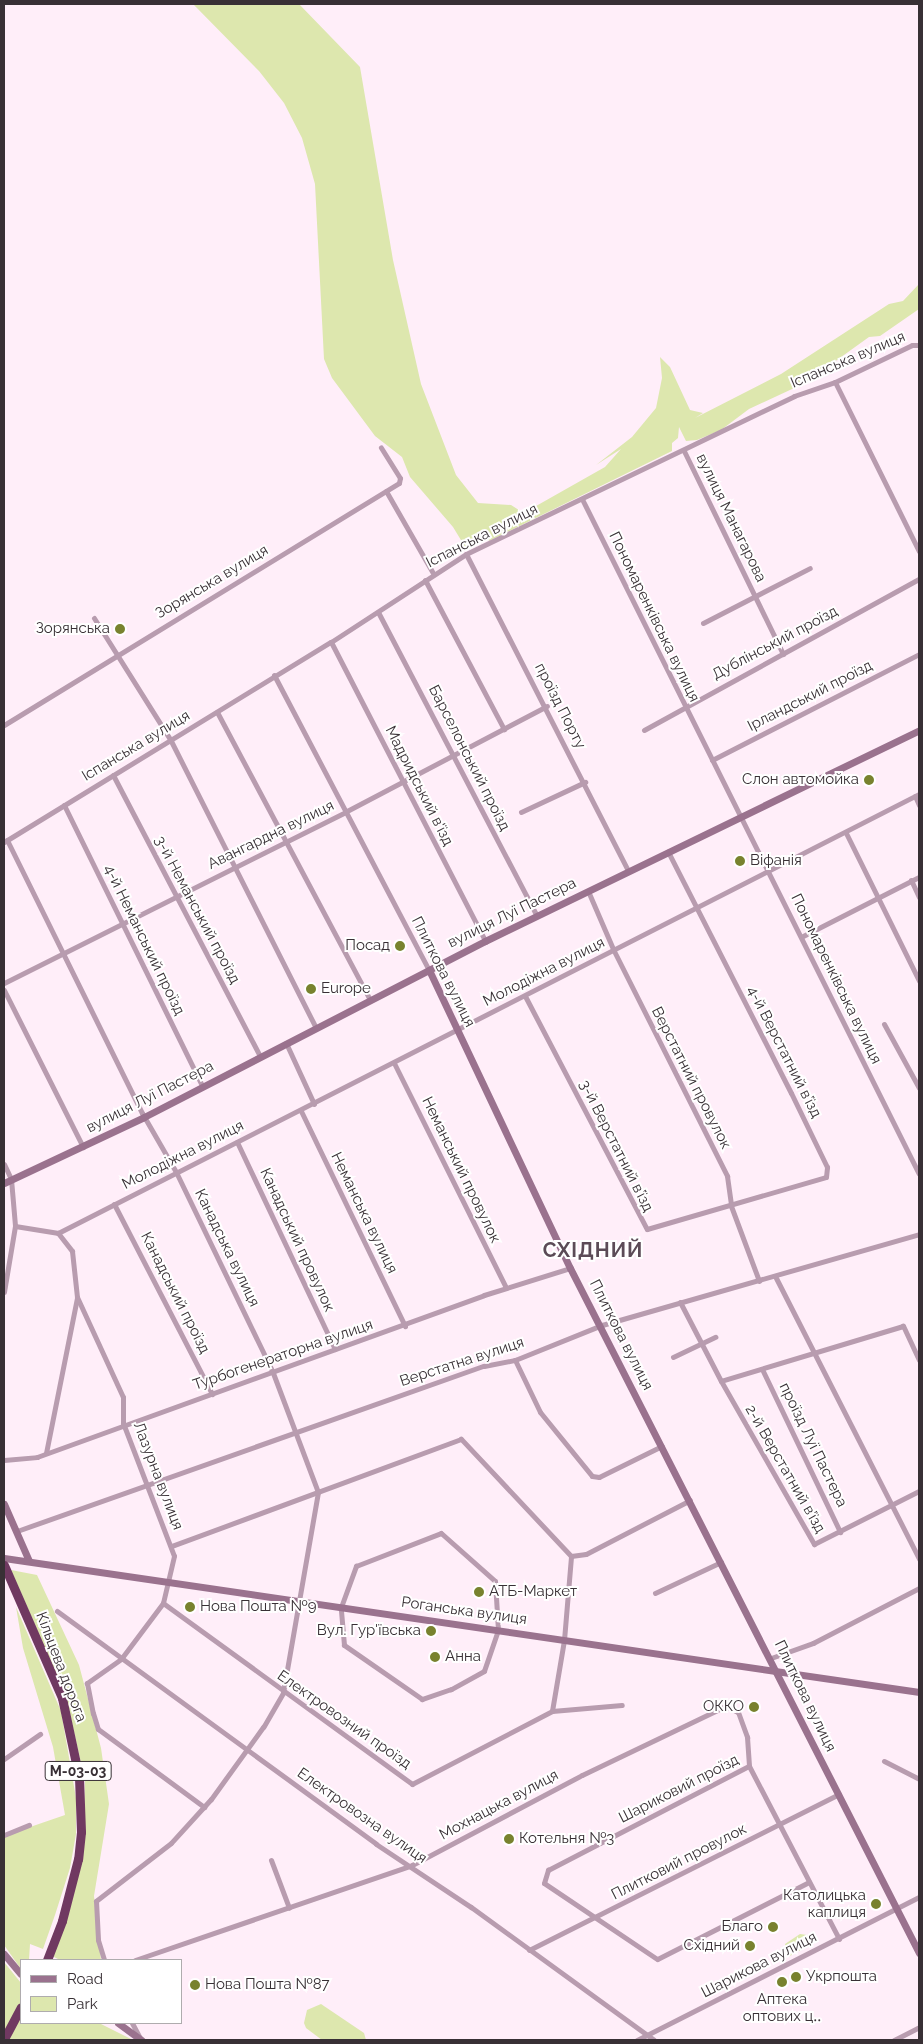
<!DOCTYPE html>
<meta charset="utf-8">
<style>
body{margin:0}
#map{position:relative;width:923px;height:2044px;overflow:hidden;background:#ffeef9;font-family:Raleway,sans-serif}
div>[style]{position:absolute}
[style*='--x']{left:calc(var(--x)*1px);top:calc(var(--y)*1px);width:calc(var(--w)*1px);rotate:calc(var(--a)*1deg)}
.green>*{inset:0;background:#dde7ae}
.street>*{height:5px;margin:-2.5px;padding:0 2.5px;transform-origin:2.5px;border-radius:2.5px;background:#b89caf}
.secondary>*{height:7px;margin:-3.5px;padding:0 3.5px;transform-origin:3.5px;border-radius:3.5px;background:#9a728e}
.highway>*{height:9px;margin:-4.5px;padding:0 4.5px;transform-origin:4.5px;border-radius:4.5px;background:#703961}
.dots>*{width:14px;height:14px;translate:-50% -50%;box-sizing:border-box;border:2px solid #fff;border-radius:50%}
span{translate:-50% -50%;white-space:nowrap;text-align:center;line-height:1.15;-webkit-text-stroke:4px #fff;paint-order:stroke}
.shield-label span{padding:1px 4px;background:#fff;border:1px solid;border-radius:4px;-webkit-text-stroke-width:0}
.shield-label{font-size:14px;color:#383035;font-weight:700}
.street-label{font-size:15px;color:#383035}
.poi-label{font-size:15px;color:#383035}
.right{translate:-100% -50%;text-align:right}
.left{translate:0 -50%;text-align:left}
.district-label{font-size:20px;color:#5c4b57;font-weight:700;letter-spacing:1px}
.frame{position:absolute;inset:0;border:5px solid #383035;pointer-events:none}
.legend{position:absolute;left:20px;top:1959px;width:162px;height:65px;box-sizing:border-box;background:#fff;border:1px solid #afacae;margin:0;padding:6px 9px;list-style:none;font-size:15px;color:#383035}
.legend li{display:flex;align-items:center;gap:10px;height:25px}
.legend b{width:25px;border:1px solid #afacae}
</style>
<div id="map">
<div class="green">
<i style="clip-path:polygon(193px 4px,299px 4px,360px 67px,393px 260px,421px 384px,456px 475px,478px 503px,511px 505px,522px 512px,529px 510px,605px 467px,621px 449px,596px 465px,632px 437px,656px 408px,662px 378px,660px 357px,670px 367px,690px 410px,703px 413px,695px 418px,781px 374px,889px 304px,903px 301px,919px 284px,919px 309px,880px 336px,869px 337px,805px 383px,749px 409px,721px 430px,697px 440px,686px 441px,679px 427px,678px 438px,672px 443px,672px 451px,489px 541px,488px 537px,467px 550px,453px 527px,410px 477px,402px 457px,375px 436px,332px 378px,324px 359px,315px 184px,302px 138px,284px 103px,259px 71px)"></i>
<i style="clip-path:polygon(11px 1570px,37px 1575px,79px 1665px,101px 1748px,109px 1804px,94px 1896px,101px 1960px,60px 1960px,52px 1956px,83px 1847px,85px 1781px,66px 1696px)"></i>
<i style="clip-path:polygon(16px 1607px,61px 1711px,76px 1798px,76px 1834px,70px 1868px,55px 1915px,43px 1949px,30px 1944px,29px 1960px,21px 1960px,21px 1969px,4px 1945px,4px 1836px,65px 1815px,53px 1747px,23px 1648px)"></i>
<i style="clip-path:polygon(800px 1934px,807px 1935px,812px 1944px,788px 1957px,785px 1944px)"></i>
<i style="clip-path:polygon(4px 1962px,21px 1983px,21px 2023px,99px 2023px,133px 2040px,4px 2040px)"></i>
<i style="clip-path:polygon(321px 2004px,364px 2033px,366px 2040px,322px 2040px,306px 2028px,304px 2023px,307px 2010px)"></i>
</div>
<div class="street">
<i style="--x:835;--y:382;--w:189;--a:63.6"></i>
<i style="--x:684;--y:451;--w:226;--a:64"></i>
<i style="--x:386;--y:491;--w:95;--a:60.2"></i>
<i style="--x:582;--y:499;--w:754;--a:63.47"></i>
<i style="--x:466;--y:554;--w:356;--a:62.9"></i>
<i style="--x:425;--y:580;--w:169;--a:62.1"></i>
<i style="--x:378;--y:612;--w:343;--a:62.4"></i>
<i style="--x:94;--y:618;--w:143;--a:57.9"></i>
<i style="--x:170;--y:739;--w:324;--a:63.2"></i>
<i style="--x:703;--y:623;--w:120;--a:-27.2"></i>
<i style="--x:331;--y:642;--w:336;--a:62.7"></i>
<i style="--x:274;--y:675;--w:333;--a:62.3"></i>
<i style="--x:217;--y:712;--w:326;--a:62"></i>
<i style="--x:4;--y:725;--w:463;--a:-31.5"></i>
<i style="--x:399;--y:483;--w:5;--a:-79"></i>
<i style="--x:400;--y:478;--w:36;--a:-122"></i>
<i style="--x:644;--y:730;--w:314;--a:-28.8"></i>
<i style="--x:712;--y:760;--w:233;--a:-27.1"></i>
<i style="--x:113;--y:775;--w:317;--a:62.4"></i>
<i style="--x:915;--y:796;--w:10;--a:66"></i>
<i style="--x:64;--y:805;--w:313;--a:63.8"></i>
<i style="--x:521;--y:812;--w:71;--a:-25.1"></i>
<i style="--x:846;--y:833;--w:165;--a:63.7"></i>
<i style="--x:7;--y:840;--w:305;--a:63.7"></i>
<i style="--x:142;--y:1113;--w:68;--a:60"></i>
<i style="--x:176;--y:1172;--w:223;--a:64.2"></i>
<i style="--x:273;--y:1373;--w:127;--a:69.3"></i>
<i style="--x:318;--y:1492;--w:204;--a:99.9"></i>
<i style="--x:283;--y:1693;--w:39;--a:120"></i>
<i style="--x:263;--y:1727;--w:89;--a:125.8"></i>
<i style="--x:211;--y:1799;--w:59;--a:132.3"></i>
<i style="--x:171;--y:1843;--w:95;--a:142.3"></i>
<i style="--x:96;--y:1901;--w:39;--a:87"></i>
<i style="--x:98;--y:1940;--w:21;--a:73"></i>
<i style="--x:4;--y:842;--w:383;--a:-31.5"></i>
<i style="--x:331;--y:642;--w:161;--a:-33.1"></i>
<i style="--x:466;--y:554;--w:364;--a:-25.7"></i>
<i style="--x:794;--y:396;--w:43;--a:-18.9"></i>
<i style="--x:835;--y:382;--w:85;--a:-25.7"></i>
<i style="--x:912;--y:345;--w:7;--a:0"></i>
<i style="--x:911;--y:880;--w:19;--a:65"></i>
<i style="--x:588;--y:891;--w:65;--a:66.6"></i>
<i style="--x:614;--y:951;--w:252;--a:63.3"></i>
<i style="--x:727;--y:1176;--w:30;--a:82"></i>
<i style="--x:731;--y:1206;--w:80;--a:69.5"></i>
<i style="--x:803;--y:936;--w:130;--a:-27"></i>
<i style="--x:4;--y:983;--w:381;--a:-26.6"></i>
<i style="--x:345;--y:812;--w:228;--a:-27.7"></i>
<i style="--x:4;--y:990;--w:176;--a:63.3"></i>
<i style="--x:525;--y:996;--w:263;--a:62.4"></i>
<i style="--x:647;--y:1229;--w:186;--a:-16.2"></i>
<i style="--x:826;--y:1177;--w:10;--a:-84"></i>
<i style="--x:827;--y:1167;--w:82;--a:-115.9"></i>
<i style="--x:791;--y:1093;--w:271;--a:-117"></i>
<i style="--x:884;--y:1024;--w:73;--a:61.3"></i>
<i style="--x:286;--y:1043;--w:67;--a:65.3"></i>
<i style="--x:394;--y:1063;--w:251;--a:63.5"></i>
<i style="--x:301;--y:1111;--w:239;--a:64.2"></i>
<i style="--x:237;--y:1142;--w:229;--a:64.7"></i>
<i style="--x:4;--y:1164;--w:17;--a:65"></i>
<i style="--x:11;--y:1179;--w:47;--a:85.1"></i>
<i style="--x:15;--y:1226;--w:67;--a:99.5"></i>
<i style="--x:114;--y:1204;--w:214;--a:62.7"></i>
<i style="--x:15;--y:1226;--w:44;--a:9.2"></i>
<i style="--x:58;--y:1233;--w:966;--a:-27.02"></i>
<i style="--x:58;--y:1233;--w:23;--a:52"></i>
<i style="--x:72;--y:1251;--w:46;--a:83.8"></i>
<i style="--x:77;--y:1297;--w:110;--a:65.3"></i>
<i style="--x:123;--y:1397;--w:26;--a:90"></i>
<i style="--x:123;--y:1423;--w:142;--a:69"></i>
<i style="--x:174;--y:1556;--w:48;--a:103.2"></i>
<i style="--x:163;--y:1603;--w:70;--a:126.9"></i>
<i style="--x:121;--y:1659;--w:42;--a:144.8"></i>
<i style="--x:87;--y:1683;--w:31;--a:79"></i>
<i style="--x:93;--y:1713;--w:17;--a:73"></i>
<i style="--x:98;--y:1729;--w:132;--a:36.3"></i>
<i style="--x:775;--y:1276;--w:318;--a:63"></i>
<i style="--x:680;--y:1302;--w:89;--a:62.6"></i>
<i style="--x:673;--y:1357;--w:47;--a:-25.5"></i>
<i style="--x:515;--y:1360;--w:58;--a:64.3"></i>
<i style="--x:540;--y:1412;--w:82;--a:50.9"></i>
<i style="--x:592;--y:1476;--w:7;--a:8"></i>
<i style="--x:599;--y:1477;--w:70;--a:-26.2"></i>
<i style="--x:919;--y:1360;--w:38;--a:-115"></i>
<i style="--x:903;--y:1326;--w:190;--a:163.2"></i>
<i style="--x:721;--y:1381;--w:188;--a:60.3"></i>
<i style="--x:814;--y:1544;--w:118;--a:-26.8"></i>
<i style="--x:762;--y:1369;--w:181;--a:64.4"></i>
<i style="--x:46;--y:1453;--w:158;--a:-78.7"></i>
<i style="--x:4;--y:1460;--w:33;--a:-5"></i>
<i style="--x:37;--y:1457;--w:475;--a:-19.9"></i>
<i style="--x:484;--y:1295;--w:90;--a:-17.4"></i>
<i style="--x:17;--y:1531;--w:495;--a:-19.5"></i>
<i style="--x:484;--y:1366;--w:32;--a:-11"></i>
<i style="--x:515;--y:1360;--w:94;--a:-21.9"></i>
<i style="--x:602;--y:1325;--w:330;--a:-16"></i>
<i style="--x:441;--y:1533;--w:72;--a:41.6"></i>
<i style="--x:495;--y:1581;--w:49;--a:86.5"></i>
<i style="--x:498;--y:1630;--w:43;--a:108.9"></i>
<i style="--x:484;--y:1671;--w:38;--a:151"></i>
<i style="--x:451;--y:1689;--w:31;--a:161"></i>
<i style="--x:422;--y:1699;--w:95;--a:-145.3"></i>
<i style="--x:344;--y:1645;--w:38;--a:-95"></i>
<i style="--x:341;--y:1607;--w:44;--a:-69.9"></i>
<i style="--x:356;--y:1566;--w:91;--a:-21.2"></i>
<i style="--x:571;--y:1556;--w:15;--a:-8"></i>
<i style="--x:586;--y:1554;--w:117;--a:-27.4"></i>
<i style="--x:655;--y:1593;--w:73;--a:-25.2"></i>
<i style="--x:163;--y:1603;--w:308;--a:36"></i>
<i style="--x:412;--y:1784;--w:158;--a:-27.5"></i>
<i style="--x:552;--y:1711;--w:72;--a:-80.4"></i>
<i style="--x:564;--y:1640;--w:84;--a:-85.2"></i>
<i style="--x:571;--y:1556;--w:161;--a:-133.2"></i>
<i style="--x:461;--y:1439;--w:309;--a:159.7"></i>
<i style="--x:57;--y:1611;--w:395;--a:36.1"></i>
<i style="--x:376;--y:1844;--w:114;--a:33.6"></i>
<i style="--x:471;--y:1907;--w:226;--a:36"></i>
<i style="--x:771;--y:1658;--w:45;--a:-19.7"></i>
<i style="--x:813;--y:1643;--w:119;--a:-27.4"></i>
<i style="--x:552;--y:1711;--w:70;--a:-4.9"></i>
<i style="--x:4;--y:1759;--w:44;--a:-34.8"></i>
<i style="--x:884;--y:1761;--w:39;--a:27"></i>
<i style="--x:4;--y:1835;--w:27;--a:-22"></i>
<i style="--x:271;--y:1860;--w:51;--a:69.4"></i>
<i style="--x:809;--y:1882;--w:170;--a:153.1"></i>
<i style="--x:657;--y:1959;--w:136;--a:-146.1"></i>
<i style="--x:544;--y:1883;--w:14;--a:-73"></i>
<i style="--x:548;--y:1870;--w:226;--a:-27.4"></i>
<i style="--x:749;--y:1766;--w:195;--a:62.5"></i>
<i style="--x:529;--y:1950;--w:347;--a:-26.7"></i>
<i style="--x:135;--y:1960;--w:293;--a:-18.9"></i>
<i style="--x:412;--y:1865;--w:192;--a:-27.9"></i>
<i style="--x:582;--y:1775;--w:160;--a:-25.6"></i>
<i style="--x:726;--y:1706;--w:13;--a:27"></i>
<i style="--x:738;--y:1712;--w:27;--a:70"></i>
<i style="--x:747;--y:1737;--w:29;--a:86"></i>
<i style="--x:132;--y:2023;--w:17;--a:62"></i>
<i style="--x:637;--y:2040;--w:316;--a:-26.9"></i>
<i style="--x:894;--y:2040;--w:28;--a:-27"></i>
</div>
<div class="secondary">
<i style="--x:429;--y:970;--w:330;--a:64.7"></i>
<i style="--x:570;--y:1268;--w:769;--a:63"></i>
<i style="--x:4;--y:1183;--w:155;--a:-25.2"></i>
<i style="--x:144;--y:1117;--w:384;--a:-27.3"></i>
<i style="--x:485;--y:941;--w:483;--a:-25.9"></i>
<i style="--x:4;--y:1504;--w:62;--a:66.3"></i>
<i style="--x:4;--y:1558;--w:925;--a:8.33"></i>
<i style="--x:4;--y:1954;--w:26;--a:50"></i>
<i style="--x:118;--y:2023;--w:29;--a:36"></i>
</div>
<div class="highway">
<i style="--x:4;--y:1565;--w:145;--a:66.4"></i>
<i style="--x:62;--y:1698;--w:81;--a:77.9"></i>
<i style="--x:79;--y:1777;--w:55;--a:87.9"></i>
<i style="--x:81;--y:1832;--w:27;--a:96"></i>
<i style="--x:78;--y:1859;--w:64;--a:104.5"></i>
<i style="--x:62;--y:1921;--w:42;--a:111"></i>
<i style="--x:4;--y:2039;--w:36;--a:-62"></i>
</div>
<div class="dots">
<i style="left:120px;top:629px;background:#78822e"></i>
<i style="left:869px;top:780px;background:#78822e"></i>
<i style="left:740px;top:861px;background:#78822e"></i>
<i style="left:400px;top:946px;background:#78822e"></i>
<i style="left:311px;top:989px;background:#78822e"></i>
<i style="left:479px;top:1592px;background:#78822e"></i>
<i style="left:190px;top:1607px;background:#78822e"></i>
<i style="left:431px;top:1631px;background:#78822e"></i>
<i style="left:435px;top:1657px;background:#78822e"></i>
<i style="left:754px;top:1707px;background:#78822e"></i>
<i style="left:509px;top:1839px;background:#78822e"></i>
<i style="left:876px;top:1904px;background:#78822e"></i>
<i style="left:773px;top:1927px;background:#78822e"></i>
<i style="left:750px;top:1946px;background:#78822e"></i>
<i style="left:796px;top:1977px;background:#78822e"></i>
<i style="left:782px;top:1982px;background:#78822e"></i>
<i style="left:195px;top:1985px;background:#78822e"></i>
</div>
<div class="shield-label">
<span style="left:78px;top:1771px">М-03-03</span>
</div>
<div class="street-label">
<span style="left:848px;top:360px;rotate:-23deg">Іспанська вулиця</span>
<span style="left:731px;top:518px;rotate:64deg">вулиця Манагарова</span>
<span style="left:482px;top:536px;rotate:-27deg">Іспанська вулиця</span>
<span style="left:212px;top:582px;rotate:-31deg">Зорянська вулиця</span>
<span style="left:654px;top:617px;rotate:64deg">Пономаренківська вулиця</span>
<span style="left:775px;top:643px;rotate:-28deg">Дублінський проїзд</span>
<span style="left:810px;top:696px;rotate:-27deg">Ірландський проїзд</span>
<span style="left:560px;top:706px;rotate:63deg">проїзд Порту</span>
<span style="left:136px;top:746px;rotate:-31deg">Іспанська вулиця</span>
<span style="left:469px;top:758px;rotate:63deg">Барселонський проїзд</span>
<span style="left:419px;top:786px;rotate:63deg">Мадридський в'їзд</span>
<span style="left:271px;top:835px;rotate:-26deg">Авангардна вулиця</span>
<span style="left:197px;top:910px;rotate:62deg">3-й Неманський проїзд</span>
<span style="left:512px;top:913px;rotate:-26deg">вулиця Луї Пастера</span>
<span style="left:144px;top:940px;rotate:64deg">4-й Неманський проїзд</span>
<span style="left:443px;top:972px;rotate:63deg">Плиткова вулиця</span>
<span style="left:544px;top:972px;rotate:-27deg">Молодіжна вулиця</span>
<span style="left:836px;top:979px;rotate:64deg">Пономаренківська вулиця</span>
<span style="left:784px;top:1052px;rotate:63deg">4-й Верстатний в’їзд</span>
<span style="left:691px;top:1078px;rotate:63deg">Верстатний провулок</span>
<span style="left:150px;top:1097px;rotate:-27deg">вулиця Луї Пастера</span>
<span style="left:616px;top:1146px;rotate:63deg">3-й Верстатний в’їзд</span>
<span style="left:183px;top:1155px;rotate:-27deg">Молодіжна вулиця</span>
<span style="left:461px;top:1170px;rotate:64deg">Неманський провулок</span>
<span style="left:364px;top:1213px;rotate:64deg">Неманська вулиця</span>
<span style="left:297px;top:1240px;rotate:65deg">Канадський провулок</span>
<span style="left:227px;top:1248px;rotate:64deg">Канадська вулиця</span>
<span style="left:175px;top:1293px;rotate:63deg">Канадський проїзд</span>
<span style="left:621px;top:1335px;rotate:63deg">Плиткова вулиця</span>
<span style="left:283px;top:1355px;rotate:-19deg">Турбогенераторна вулиця</span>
<span style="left:462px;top:1362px;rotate:-18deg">Верстатна вулиця</span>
<span style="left:813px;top:1445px;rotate:64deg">проїзд Луї Пастера</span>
<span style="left:785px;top:1469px;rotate:60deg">2-й Верстатний в’їзд</span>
<span style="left:158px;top:1476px;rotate:69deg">Лазурна вулиця</span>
<span style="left:464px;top:1611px;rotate:8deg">Роганська вулиця</span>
<span style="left:61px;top:1667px;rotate:69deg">Кільцева дорога</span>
<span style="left:805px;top:1696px;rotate:64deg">Плиткова вулиця</span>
<span style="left:344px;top:1720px;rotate:35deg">Електровозний проїзд</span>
<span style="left:679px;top:1789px;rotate:-27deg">Шариковий проїзд</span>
<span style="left:499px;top:1805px;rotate:-28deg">Мохнацька вулиця</span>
<span style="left:362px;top:1816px;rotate:35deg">Електровозна вулиця</span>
<span style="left:679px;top:1862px;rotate:-27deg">Плитковий провулок</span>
<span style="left:759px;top:1965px;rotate:-27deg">Шарикова вулиця</span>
</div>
<div class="poi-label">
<span class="right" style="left:110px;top:629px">Зорянська</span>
<span class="right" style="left:859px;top:780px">Слон автомойка</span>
<span class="left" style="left:750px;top:861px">Віфанія</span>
<span class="right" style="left:390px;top:946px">Посад</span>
<span class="left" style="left:321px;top:989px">Europe</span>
<span class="left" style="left:489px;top:1592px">АТБ-Маркет</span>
<span class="left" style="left:200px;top:1607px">Нова Пошта №9</span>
<span class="right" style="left:421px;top:1631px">Вул. Гур'ївська</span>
<span class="left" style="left:445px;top:1657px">Анна</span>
<span class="right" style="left:744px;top:1707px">ОККО</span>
<span class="left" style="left:519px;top:1839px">Котельня №3</span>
<span class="right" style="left:866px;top:1904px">Католицька<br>каплиця</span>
<span class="right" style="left:763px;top:1927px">Благо</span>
<span class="right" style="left:740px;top:1946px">Східний</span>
<span class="left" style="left:806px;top:1977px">Укрпошта</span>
<span class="left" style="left:205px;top:1985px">Нова Пошта №87</span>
<span style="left:782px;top:2008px">Аптека<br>оптових ц‥</span>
</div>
<div class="district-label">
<span style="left:593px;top:1250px">СХІДНИЙ</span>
</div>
<div class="frame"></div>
<ul class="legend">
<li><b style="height:6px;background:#9a728e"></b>Road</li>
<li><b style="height:14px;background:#dde7ae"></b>Park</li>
</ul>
</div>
